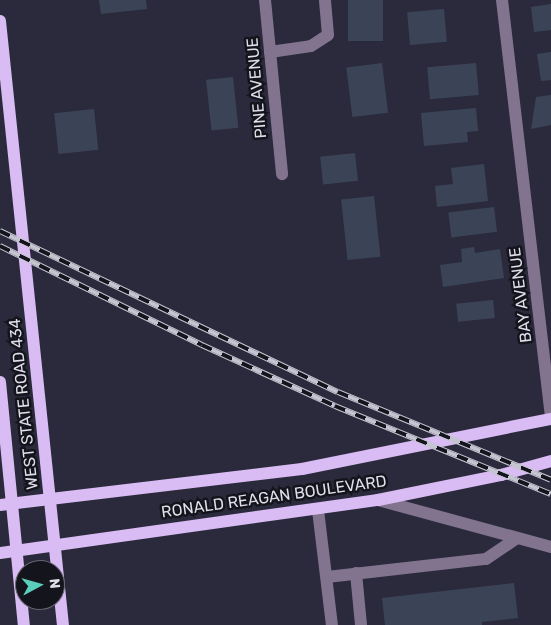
<!DOCTYPE html>
<style>
body{margin:0}
#map{position:relative;width:551px;height:625px;overflow:hidden;background:#2b2a3c;font-family:Rubik,sans-serif}
div>[style]{position:absolute}
[style*='--x']{left:calc(var(--x)*1px);top:calc(var(--y)*1px);width:calc(var(--w)*1px);rotate:calc(var(--a)*1deg)}
.building>*{inset:0;background:#3b4456;transform-origin:0 0}
.minor>*{height:12px;margin:-6px;padding:0 6px;transform-origin:6px;border-radius:6px;background:#82748f}
.major>*{height:12px;margin:-6px;padding:0 6px;transform-origin:6px;border-radius:6px;background:#d9bcf3}
.rail>*{height:5.5px;margin-top:-2.75px;transform-origin:0;background:repeating-linear-gradient(90deg,#14141c 0 11px,#c5c4d1 0 22px);box-sizing:border-box;border-block:1px solid #c5c4d1}
span{translate:-50% -50%;white-space:nowrap;text-align:center;line-height:1.15;-webkit-text-stroke:5px #14141c;paint-order:stroke}
.street-label{font-size:16px;color:#dfdeeb}
.north{position:absolute;left:15px;top:560px;width:50px;height:50px;box-sizing:border-box;background:#14141c;border:1px solid #65656f;border-radius:50%;rotate:84deg;font-size:14px;font-weight:700;line-height:20px;text-align:center;color:#dfdeeb}
.north::after{content:'';display:block;margin:auto;width:18px;height:22px;background:#5bcebb;clip-path:polygon(50% 0,100% 100%,50% 72%,0 100%)}
</style>
<div id="map">
<div class="building">
<i style="clip-path:polygon(99px 0,146px 0,147px 9px,101px 14px)"></i>
<i style="left:348px;top:0;width:35px;height:41px"></i>
<i style="clip-path:polygon(551px 4px,551px 30px,534px 32px,531px 7px)"></i>
<i style="left:444px;top:9px;width:33px;height:37px;rotate:85deg"></i>
<i style="clip-path:polygon(551px 52px,551px 80px,541px 81px,537px 54px)"></i>
<i style="left:382px;top:63px;width:50px;height:36px;rotate:83deg"></i>
<i style="left:476px;top:63px;width:32px;height:49px;rotate:85deg"></i>
<i style="left:233px;top:77px;width:51px;height:27px;rotate:84deg"></i>
<i style="clip-path:polygon(551px 95px,551px 125px,531px 129px,536px 97px)"></i>
<i style="clip-path:polygon(476px 108px,478px 131px,467px 132px,468px 142px,424px 146px,421px 113px)"></i>
<i style="left:94px;top:109px;width:41px;height:40px;rotate:84deg"></i>
<i style="left:355px;top:153px;width:28px;height:35px;rotate:84deg"></i>
<i style="clip-path:polygon(484px 164px,488px 201px,437px 207px,435px 186px,453px 184px,451px 168px)"></i>
<i style="left:374px;top:196px;width:61px;height:33px;rotate:84deg"></i>
<i style="left:494px;top:207px;width:25px;height:46px;rotate:83deg"></i>
<i style="clip-path:polygon(474px 247px,475px 253px,500px 249px,504px 278px,443px 287px,440px 265px,462px 262px,461px 249px)"></i>
<i style="left:493px;top:300px;width:18px;height:37px;rotate:84deg"></i>
<i style="clip-path:polygon(514px 583px,518px 618px,482px 622px,482px 625px,385px 625px,382px 598px)"></i>
</div>
<div class="minor">
<i style="--x:265;--y:0;--w:175;--a:84.4"></i>
<i style="--x:502;--y:0;--w:417;--a:83.3"></i>
<i style="--x:270;--y:52;--w:41;--a:-8.3"></i>
<i style="--x:311;--y:46;--w:20;--a:-33"></i>
<i style="--x:328;--y:35;--w:35;--a:-95"></i>
<i style="--x:378;--y:500;--w:179;--a:15.2"></i>
<i style="--x:318;--y:510;--w:116;--a:83.1"></i>
<i style="--x:356;--y:573;--w:52;--a:84.5"></i>
<i style="--x:327;--y:577;--w:160;--a:-6.5"></i>
<i style="--x:486;--y:559;--w:36;--a:-34"></i>
</div>
<div class="major">
<i style="--x:0;--y:21;--w:607;--a:84.05"></i>
<i style="--x:0;--y:382;--w:244;--a:84.4"></i>
<i style="--x:0;--y:505;--w:304;--a:-6.8"></i>
<i style="--x:302;--y:469;--w:254;--a:-11.4"></i>
<i style="--x:0;--y:553;--w:382;--a:-8"></i>
<i style="--x:378;--y:500;--w:126;--a:-11.5"></i>
<i style="--x:501;--y:475;--w:52;--a:-15.6"></i>
</div>
<div class="rail">
<i style="--x:0;--y:231;--w:374;--a:25.5"></i>
<i style="--x:338;--y:392;--w:230;--a:22.4"></i>
<i style="--x:0;--y:246;--w:225;--a:26.1"></i>
<i style="--x:202;--y:345;--w:146;--a:24.6"></i>
<i style="--x:335;--y:406;--w:233;--a:22.2"></i>
</div>
<div class="street-label">
<span style="left:257px;top:88px;rotate:-95deg">PINE AVENUE</span>
<span style="left:521px;top:295px;rotate:-97deg">BAY AVENUE</span>
<span style="left:24px;top:404px;rotate:-96deg">WEST STATE ROAD 434</span>
<span style="left:274px;top:497px;rotate:-8deg">RONALD REAGAN BOULEVARD</span>
</div>
<div class="north">N</div>
</div>
